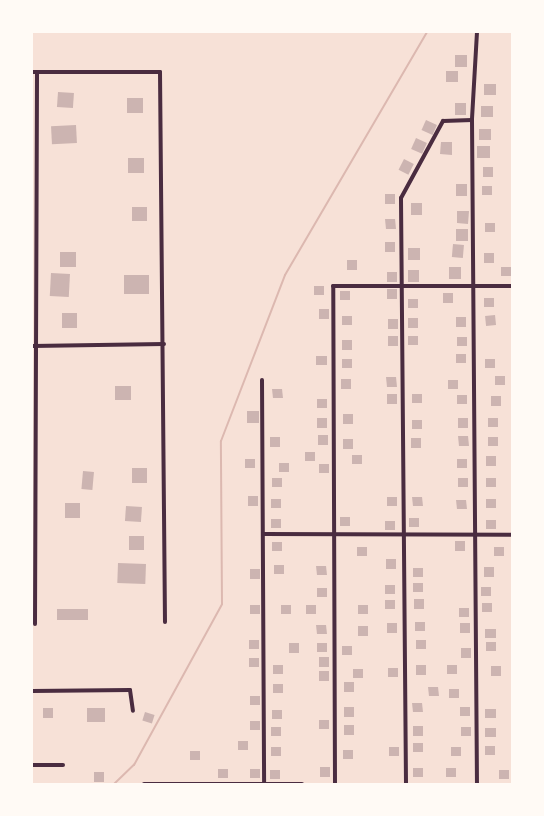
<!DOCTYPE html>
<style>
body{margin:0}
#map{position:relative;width:544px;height:816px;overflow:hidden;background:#f7e1d7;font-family:"Roboto Condensed",sans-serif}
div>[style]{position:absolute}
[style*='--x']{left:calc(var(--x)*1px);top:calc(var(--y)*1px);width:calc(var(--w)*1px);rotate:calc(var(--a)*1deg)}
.stream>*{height:2px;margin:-1px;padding:0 1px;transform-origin:1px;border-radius:1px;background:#dcb8b0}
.building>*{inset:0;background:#ccb4b1;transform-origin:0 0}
.minor>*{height:4px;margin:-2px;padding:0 2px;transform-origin:2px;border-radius:2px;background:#4a2c40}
span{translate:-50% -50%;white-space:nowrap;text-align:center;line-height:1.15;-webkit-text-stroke:4.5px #fffaf5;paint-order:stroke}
.frame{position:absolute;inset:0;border:33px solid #fffaf5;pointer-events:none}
</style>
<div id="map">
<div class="stream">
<i style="--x:114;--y:784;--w:28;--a:-44"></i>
<i style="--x:134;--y:765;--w:183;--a:-61.3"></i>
<i style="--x:222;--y:604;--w:163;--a:-90.4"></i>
<i style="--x:221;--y:441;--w:178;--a:-68.9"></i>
<i style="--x:285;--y:275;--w:281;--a:-59.7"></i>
</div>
<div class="building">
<i style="left:455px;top:55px;width:12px;height:12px"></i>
<i style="left:446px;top:71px;width:12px;height:11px"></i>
<i style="left:484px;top:84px;width:12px;height:11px"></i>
<i style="left:58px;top:92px;width:16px;height:15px;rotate:4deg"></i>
<i style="left:127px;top:98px;width:16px;height:15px"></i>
<i style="left:455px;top:103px;width:11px;height:12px"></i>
<i style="left:481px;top:106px;width:12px;height:11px"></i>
<i style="left:426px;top:120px;width:12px;height:11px;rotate:24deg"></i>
<i style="left:76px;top:125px;width:18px;height:25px;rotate:87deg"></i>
<i style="left:479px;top:129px;width:12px;height:11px"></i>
<i style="left:416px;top:138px;width:12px;height:12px;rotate:24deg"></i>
<i style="clip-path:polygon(441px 142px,452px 142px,452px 155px,440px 154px)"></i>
<i style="left:477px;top:146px;width:13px;height:12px"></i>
<i style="left:128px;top:158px;width:16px;height:15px"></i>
<i style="left:404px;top:159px;width:11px;height:12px;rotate:27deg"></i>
<i style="left:493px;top:167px;width:10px;height:10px;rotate:90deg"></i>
<i style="left:456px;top:184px;width:11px;height:12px"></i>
<i style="left:482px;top:186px;width:10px;height:9px"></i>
<i style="left:395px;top:194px;width:10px;height:10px;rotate:90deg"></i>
<i style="left:411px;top:203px;width:11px;height:12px"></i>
<i style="left:132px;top:207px;width:15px;height:14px"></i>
<i style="clip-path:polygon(457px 211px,469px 211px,468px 224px,457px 223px)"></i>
<i style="clip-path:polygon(385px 219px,395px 219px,396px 229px,386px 229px)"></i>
<i style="left:485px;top:223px;width:10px;height:9px"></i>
<i style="left:456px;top:229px;width:12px;height:12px"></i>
<i style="left:385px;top:242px;width:10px;height:10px"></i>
<i style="left:453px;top:244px;width:11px;height:13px;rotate:5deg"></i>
<i style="left:408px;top:248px;width:12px;height:12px"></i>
<i style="left:60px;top:252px;width:16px;height:15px"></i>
<i style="left:484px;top:253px;width:10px;height:10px"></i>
<i style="left:357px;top:260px;width:10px;height:10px;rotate:90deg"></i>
<i style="left:449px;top:267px;width:12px;height:12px"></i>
<i style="left:501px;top:267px;width:10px;height:9px"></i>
<i style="left:408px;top:270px;width:11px;height:12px"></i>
<i style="left:387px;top:272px;width:10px;height:10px"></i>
<i style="left:51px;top:273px;width:19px;height:23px;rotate:3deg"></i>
<i style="left:124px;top:275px;width:25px;height:19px"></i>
<i style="left:314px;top:286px;width:10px;height:9px"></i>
<i style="left:387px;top:289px;width:10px;height:10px"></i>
<i style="left:340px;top:291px;width:10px;height:9px"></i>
<i style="left:443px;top:293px;width:10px;height:10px"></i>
<i style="left:484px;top:298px;width:10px;height:9px"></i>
<i style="left:408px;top:299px;width:10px;height:9px"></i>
<i style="left:319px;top:309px;width:10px;height:10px"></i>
<i style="left:62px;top:313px;width:15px;height:15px"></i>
<i style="left:495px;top:315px;width:10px;height:10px;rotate:84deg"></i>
<i style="left:342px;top:316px;width:10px;height:9px"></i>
<i style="left:466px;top:317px;width:10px;height:10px;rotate:90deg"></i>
<i style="left:408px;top:318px;width:10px;height:10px"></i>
<i style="left:388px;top:319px;width:10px;height:10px"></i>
<i style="left:388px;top:336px;width:10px;height:10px"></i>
<i style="left:408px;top:336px;width:10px;height:9px"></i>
<i style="left:457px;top:337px;width:10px;height:9px"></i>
<i style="left:342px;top:340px;width:10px;height:10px"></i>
<i style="left:456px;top:354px;width:10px;height:9px"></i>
<i style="left:316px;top:356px;width:11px;height:9px"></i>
<i style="left:342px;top:359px;width:10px;height:9px"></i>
<i style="left:485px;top:359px;width:10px;height:9px"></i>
<i style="left:495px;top:376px;width:10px;height:9px"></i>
<i style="clip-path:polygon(386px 377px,396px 377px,397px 387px,387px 387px)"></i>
<i style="left:341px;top:379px;width:10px;height:10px"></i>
<i style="left:448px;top:380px;width:10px;height:9px"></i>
<i style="left:115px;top:386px;width:16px;height:14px"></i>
<i style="clip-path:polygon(272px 389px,282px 389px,283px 398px,273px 398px)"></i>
<i style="left:387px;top:394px;width:10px;height:10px"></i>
<i style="left:412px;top:394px;width:10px;height:9px"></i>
<i style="left:457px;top:395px;width:10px;height:9px"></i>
<i style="left:491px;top:396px;width:10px;height:10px"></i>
<i style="left:317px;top:399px;width:10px;height:9px"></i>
<i style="left:247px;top:411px;width:12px;height:12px"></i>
<i style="left:353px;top:414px;width:10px;height:10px;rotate:90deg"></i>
<i style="left:317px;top:418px;width:10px;height:10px"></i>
<i style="left:458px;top:418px;width:10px;height:10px"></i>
<i style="left:488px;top:418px;width:10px;height:9px"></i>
<i style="left:412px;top:420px;width:10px;height:9px"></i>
<i style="left:318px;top:435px;width:10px;height:10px"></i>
<i style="clip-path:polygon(458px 436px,468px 436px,469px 446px,459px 446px)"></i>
<i style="left:270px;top:437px;width:10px;height:10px"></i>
<i style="left:488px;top:437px;width:10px;height:9px"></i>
<i style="left:411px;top:438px;width:10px;height:10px"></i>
<i style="left:353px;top:439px;width:10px;height:10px;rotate:90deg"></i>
<i style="left:305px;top:452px;width:10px;height:9px"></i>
<i style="left:352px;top:455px;width:10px;height:9px"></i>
<i style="left:486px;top:456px;width:10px;height:10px"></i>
<i style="left:245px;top:459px;width:10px;height:9px"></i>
<i style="left:457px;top:459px;width:10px;height:9px"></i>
<i style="left:279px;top:463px;width:10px;height:9px"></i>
<i style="left:319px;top:464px;width:10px;height:9px"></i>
<i style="left:132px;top:468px;width:15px;height:15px"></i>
<i style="left:83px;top:471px;width:11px;height:18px;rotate:5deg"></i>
<i style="left:272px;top:478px;width:10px;height:9px"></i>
<i style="left:458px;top:478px;width:10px;height:9px"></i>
<i style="left:486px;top:478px;width:10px;height:9px"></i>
<i style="left:248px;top:496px;width:10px;height:10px"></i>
<i style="left:387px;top:497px;width:10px;height:9px"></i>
<i style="clip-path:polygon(412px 497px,422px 497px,423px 506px,413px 506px)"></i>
<i style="left:271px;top:499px;width:10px;height:9px"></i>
<i style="left:486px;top:499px;width:10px;height:9px"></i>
<i style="clip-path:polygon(456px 500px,466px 500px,467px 509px,457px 509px)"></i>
<i style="left:65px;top:503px;width:15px;height:15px"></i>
<i style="left:126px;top:506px;width:16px;height:15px;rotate:4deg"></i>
<i style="left:340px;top:517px;width:10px;height:9px"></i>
<i style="left:409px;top:518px;width:10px;height:9px"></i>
<i style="left:271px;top:519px;width:10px;height:9px"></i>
<i style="left:486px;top:520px;width:10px;height:9px"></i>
<i style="left:385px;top:521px;width:10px;height:9px"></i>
<i style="left:129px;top:536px;width:15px;height:14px"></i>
<i style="left:465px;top:541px;width:10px;height:10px;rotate:90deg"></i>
<i style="left:272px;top:542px;width:10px;height:9px"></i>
<i style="left:357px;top:547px;width:10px;height:9px"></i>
<i style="left:494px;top:547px;width:10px;height:9px"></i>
<i style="left:396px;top:559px;width:10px;height:10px;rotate:90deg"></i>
<i style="left:118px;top:563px;width:28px;height:20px;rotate:2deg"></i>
<i style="left:274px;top:565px;width:10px;height:9px"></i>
<i style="clip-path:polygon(316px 566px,326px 566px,327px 575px,317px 575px)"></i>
<i style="left:494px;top:567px;width:10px;height:10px;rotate:90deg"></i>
<i style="left:413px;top:568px;width:10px;height:9px"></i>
<i style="left:260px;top:569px;width:10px;height:10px;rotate:90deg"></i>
<i style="left:413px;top:583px;width:10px;height:9px"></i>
<i style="left:385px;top:585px;width:10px;height:9px"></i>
<i style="left:481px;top:587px;width:10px;height:9px"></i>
<i style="left:317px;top:588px;width:10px;height:9px"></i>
<i style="left:424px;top:599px;width:10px;height:10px;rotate:90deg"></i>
<i style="left:385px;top:600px;width:10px;height:9px"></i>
<i style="left:482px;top:603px;width:10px;height:9px"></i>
<i style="left:250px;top:605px;width:10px;height:9px"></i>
<i style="left:281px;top:605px;width:10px;height:9px"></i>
<i style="left:306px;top:605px;width:10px;height:9px"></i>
<i style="left:358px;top:605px;width:10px;height:9px"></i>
<i style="left:459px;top:608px;width:10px;height:9px"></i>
<i style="left:57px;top:609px;width:31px;height:11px"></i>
<i style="left:415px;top:622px;width:10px;height:9px"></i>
<i style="left:387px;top:623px;width:10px;height:10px"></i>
<i style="left:460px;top:623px;width:10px;height:10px"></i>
<i style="clip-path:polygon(316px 625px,326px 625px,327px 634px,317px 634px)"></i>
<i style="left:358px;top:626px;width:10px;height:10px"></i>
<i style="left:485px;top:629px;width:11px;height:9px"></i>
<i style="left:249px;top:640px;width:10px;height:9px"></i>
<i style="left:416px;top:640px;width:10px;height:9px"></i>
<i style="left:486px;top:642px;width:10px;height:9px"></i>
<i style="left:299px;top:643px;width:10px;height:10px;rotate:90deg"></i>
<i style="left:317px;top:643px;width:10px;height:9px"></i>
<i style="left:342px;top:646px;width:10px;height:9px"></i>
<i style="left:471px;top:648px;width:10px;height:10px;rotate:90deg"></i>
<i style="left:319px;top:657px;width:10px;height:10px"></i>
<i style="left:249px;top:658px;width:10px;height:9px"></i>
<i style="left:273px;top:665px;width:10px;height:9px"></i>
<i style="left:416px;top:665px;width:10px;height:10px"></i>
<i style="left:447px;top:665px;width:10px;height:9px"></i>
<i style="left:491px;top:666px;width:10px;height:10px"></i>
<i style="left:388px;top:668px;width:10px;height:9px"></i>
<i style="left:353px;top:669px;width:10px;height:9px"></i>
<i style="left:319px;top:671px;width:10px;height:10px"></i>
<i style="left:354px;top:682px;width:10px;height:10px;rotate:90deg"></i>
<i style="left:273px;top:684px;width:10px;height:9px"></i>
<i style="clip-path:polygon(428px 687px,438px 687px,439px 696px,429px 696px)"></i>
<i style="left:449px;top:689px;width:10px;height:9px"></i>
<i style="left:250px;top:696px;width:10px;height:9px"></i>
<i style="clip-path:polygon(412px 703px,422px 703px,423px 712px,413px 712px)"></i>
<i style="left:354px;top:707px;width:10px;height:10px;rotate:90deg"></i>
<i style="left:460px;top:707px;width:10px;height:9px"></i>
<i style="left:53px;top:708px;width:10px;height:10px;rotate:90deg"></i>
<i style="left:87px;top:708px;width:18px;height:14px"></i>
<i style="left:485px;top:709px;width:11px;height:9px"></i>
<i style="left:272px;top:710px;width:10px;height:9px"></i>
<i style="left:145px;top:712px;width:10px;height:9px;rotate:17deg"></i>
<i style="left:319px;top:720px;width:10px;height:9px"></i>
<i style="left:250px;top:721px;width:10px;height:9px"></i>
<i style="left:344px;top:725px;width:10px;height:10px"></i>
<i style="left:423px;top:726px;width:10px;height:10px;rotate:90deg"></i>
<i style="left:271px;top:727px;width:10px;height:9px"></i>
<i style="left:461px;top:727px;width:10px;height:9px"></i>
<i style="left:485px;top:728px;width:11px;height:9px"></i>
<i style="left:238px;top:741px;width:10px;height:9px"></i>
<i style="left:413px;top:743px;width:10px;height:9px"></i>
<i style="left:485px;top:746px;width:10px;height:9px"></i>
<i style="left:271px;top:747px;width:10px;height:9px"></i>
<i style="left:389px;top:747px;width:10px;height:9px"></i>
<i style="left:451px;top:747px;width:10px;height:9px"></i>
<i style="left:343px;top:750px;width:10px;height:9px"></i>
<i style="left:190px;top:751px;width:10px;height:9px"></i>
<i style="left:320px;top:767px;width:10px;height:10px"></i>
<i style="left:413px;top:768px;width:10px;height:9px"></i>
<i style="left:446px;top:768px;width:10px;height:9px"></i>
<i style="left:218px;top:769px;width:10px;height:9px"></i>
<i style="left:250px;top:769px;width:10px;height:9px"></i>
<i style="left:270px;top:770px;width:10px;height:9px"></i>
<i style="left:499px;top:770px;width:10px;height:9px"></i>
<i style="left:94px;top:772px;width:10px;height:10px"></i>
</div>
<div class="minor">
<i style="--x:477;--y:32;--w:88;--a:93.3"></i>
<i style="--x:472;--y:120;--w:664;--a:89.57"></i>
<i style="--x:32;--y:72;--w:128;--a:0"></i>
<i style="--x:160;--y:72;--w:550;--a:89.48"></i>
<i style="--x:32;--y:346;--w:132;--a:-0.9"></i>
<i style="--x:262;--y:380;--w:404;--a:89.7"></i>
<i style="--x:263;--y:534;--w:249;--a:0.2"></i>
<i style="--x:35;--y:624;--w:552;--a:-89.79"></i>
<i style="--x:32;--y:691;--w:98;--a:-0.6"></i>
<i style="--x:130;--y:690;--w:21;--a:82"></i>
<i style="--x:32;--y:765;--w:31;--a:0"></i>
<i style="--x:144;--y:784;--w:158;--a:0"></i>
<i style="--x:335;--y:784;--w:498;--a:-90.2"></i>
<i style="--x:333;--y:286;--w:179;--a:0"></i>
<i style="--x:406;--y:784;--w:586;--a:-90.49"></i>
<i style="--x:401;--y:198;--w:88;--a:-61.4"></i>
<i style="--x:443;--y:121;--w:29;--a:-2"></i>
</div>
<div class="frame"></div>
</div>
